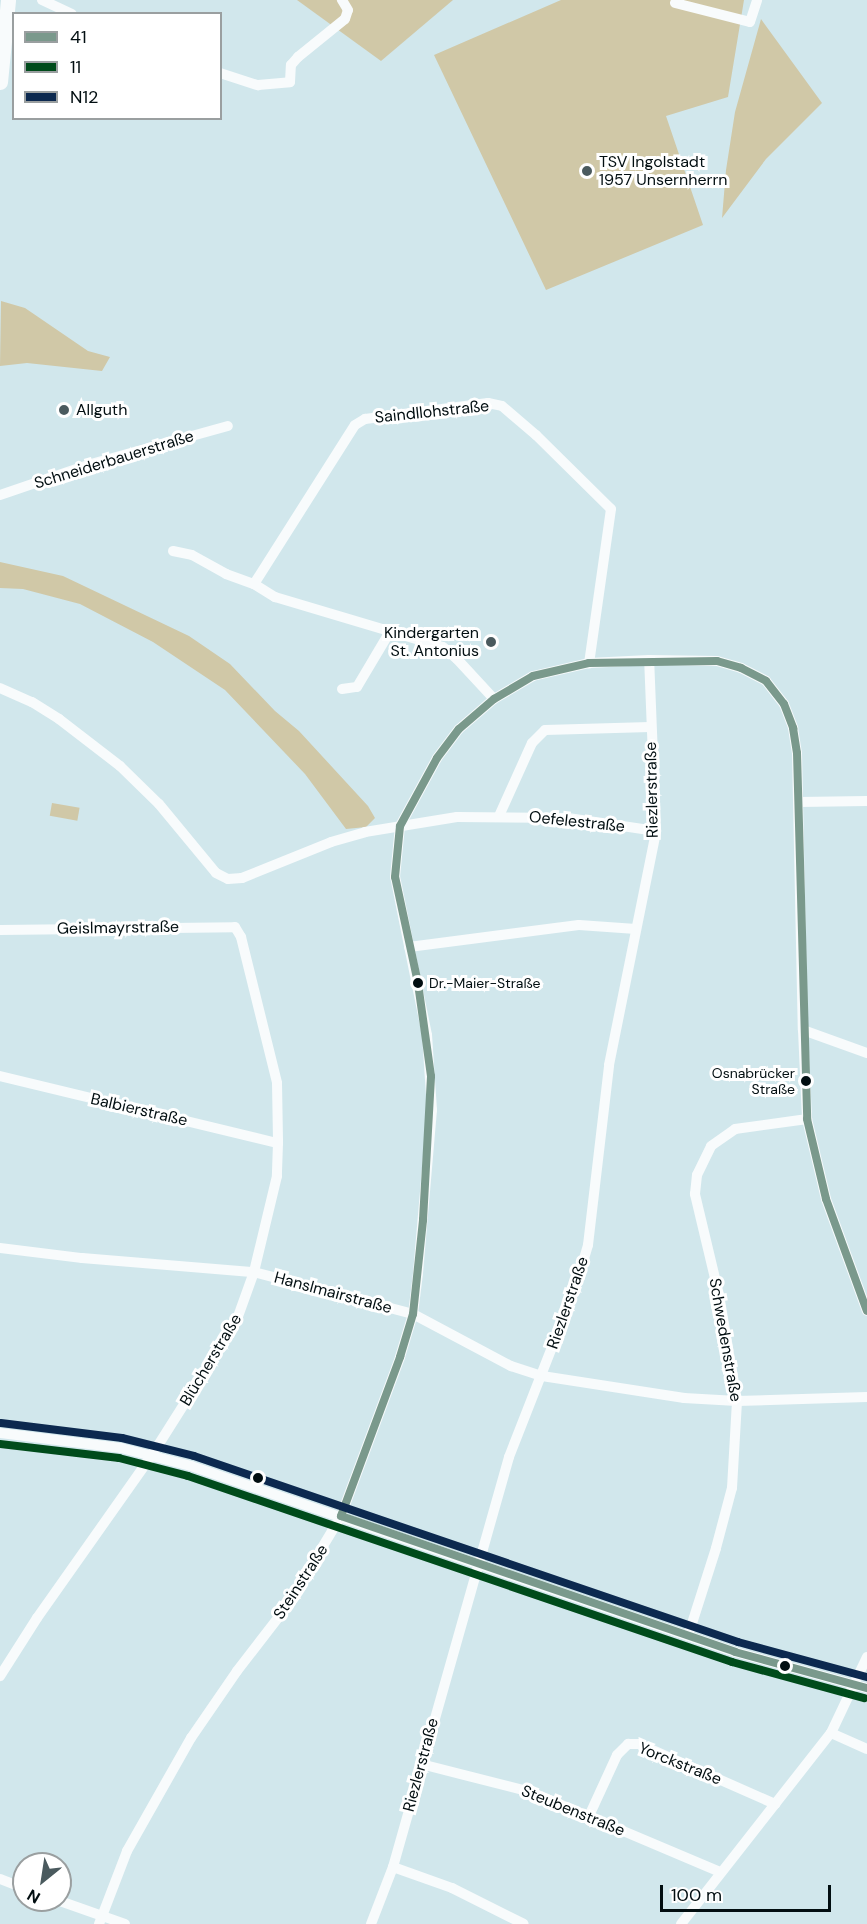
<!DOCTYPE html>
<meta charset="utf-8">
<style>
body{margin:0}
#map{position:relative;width:867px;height:1924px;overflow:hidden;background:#d1e7ec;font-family:"DM Sans",sans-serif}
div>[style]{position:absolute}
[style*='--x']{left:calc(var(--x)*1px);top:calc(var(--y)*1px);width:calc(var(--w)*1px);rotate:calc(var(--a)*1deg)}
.green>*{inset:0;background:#d0c8a7;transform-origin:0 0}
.minor>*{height:10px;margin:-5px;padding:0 5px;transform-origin:5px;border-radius:5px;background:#f8fbfc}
.primary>*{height:15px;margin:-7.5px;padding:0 7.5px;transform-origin:7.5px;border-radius:7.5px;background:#f8fbfc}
.bus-1>*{height:8px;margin:-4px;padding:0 4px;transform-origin:4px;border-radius:4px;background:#7a998c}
.bus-2>*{height:8px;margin:-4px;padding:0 4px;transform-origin:4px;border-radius:4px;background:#004b1b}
.bus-3>*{height:8px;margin:-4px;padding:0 4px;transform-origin:4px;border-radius:4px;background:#0c294f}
.dots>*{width:16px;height:16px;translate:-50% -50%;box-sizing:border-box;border:3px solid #fff;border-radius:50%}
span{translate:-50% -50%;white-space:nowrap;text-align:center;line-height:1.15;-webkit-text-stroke:6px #fff;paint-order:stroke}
.bus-label{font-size:14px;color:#020e11}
.left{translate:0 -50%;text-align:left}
.right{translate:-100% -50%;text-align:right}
.poi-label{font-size:16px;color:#020e11}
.street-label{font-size:16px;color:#020e11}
.legend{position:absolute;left:12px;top:12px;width:210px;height:108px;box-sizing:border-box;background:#fff;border:2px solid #9a9fa0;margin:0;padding:8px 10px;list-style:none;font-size:18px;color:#020e11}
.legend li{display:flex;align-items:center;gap:12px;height:30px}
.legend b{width:30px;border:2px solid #9a9fa0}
.north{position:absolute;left:12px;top:1852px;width:60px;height:60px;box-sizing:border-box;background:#fff;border:2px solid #9a9fa0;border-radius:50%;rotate:210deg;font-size:16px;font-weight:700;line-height:24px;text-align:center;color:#020e11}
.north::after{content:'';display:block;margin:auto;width:21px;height:27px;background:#4a5a5e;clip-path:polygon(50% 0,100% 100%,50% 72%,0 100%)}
.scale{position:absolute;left:660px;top:1885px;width:171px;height:27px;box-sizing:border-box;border:3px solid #020e11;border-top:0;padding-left:8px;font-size:18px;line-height:21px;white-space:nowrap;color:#020e11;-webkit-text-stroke:4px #fff;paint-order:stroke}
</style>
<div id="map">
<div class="green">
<i style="clip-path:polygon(297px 0,453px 0,381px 61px)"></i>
<i style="clip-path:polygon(561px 0,744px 0,728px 97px,666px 116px,703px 225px,546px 290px,434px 55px)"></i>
<i style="clip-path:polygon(761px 19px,822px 103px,766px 159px,722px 218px,726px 170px,735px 112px)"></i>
<i style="clip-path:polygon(1px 301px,25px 308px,88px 351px,110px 357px,102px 371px,27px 363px,0 366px)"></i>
<i style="clip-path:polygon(0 562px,63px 576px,189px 636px,230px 664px,275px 711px,299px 731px,368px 806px,375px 818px,366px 827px,346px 829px,305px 774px,225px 690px,153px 642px,80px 604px,23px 589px,0 588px)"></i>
<i style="left:52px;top:803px;width:28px;height:13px;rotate:10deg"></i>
</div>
<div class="minor">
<i style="--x:42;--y:0;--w:33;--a:25"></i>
<i style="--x:675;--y:3;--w:77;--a:14.2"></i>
<i style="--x:750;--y:22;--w:23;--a:-72"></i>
<i style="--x:220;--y:73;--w:40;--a:18"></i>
<i style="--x:258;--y:85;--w:32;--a:-5"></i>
<i style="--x:290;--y:82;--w:17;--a:-87"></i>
<i style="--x:291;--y:65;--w:11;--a:-49"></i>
<i style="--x:298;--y:57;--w:60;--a:-39"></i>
<i style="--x:345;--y:19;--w:9;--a:-72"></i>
<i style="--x:348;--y:10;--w:12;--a:-121"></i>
<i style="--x:0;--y:495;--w:96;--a:-18.8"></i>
<i style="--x:91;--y:464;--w:142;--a:-15.5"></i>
<i style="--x:173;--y:551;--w:19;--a:12"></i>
<i style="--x:192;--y:555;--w:39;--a:29"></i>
<i style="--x:226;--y:574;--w:30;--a:20"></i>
<i style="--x:254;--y:584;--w:25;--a:32"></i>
<i style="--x:275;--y:597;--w:175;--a:16.6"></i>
<i style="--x:443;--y:647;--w:18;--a:41"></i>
<i style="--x:457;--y:659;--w:54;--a:47.2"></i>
<i style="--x:254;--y:584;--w:188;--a:-57.6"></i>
<i style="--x:355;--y:425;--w:12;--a:-31"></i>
<i style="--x:365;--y:419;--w:124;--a:-7.4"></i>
<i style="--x:488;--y:403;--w:14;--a:12"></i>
<i style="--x:502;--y:406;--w:45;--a:40.5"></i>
<i style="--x:536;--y:435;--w:105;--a:44.6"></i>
<i style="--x:611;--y:509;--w:156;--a:98.1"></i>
<i style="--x:0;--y:688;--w:35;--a:24"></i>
<i style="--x:32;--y:702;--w:32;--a:32"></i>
<i style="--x:59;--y:719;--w:77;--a:37.6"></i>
<i style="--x:120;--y:766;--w:54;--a:44.3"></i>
<i style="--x:159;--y:804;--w:89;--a:50.4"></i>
<i style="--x:216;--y:873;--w:13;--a:27"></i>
<i style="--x:228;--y:879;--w:14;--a:-4"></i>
<i style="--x:242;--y:878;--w:96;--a:-22"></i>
<i style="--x:331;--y:842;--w:35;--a:-16"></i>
<i style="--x:365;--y:832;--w:93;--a:-9.3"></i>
<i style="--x:457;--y:817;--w:111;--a:0.5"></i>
<i style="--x:568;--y:818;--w:89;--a:8.4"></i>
<i style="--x:342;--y:689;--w:15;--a:-8"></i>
<i style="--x:357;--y:687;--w:63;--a:-59.3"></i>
<i style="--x:799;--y:802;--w:68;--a:-0.8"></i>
<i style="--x:499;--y:816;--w:80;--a:-65.7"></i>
<i style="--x:532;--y:743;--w:18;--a:-45"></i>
<i style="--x:545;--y:730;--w:105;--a:-1.6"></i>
<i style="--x:0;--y:930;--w:235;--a:-0.7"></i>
<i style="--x:235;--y:927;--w:12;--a:59"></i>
<i style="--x:241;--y:937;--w:150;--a:76.1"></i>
<i style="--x:277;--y:1083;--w:60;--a:89"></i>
<i style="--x:278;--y:1143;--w:33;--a:92"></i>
<i style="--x:277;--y:1176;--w:99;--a:103.5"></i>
<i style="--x:254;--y:1272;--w:53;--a:109.8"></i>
<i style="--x:236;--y:1322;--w:157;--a:122.3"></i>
<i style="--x:152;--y:1455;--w:199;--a:125.2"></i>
<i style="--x:37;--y:1618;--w:69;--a:122.5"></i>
<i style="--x:409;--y:947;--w:171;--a:-7.4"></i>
<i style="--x:579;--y:925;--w:57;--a:4"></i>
<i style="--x:803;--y:1030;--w:68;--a:19.8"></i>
<i style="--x:0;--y:1076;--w:286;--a:13.6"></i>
<i style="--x:0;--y:1248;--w:83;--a:7"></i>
<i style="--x:82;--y:1258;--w:173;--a:4.7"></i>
<i style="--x:254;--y:1272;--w:164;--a:14.8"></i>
<i style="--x:413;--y:1314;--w:111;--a:28"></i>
<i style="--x:511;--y:1366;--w:33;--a:18"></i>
<i style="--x:542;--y:1376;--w:144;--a:8.8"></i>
<i style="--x:684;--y:1398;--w:53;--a:3.2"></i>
<i style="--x:737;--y:1401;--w:130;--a:-1.8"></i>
<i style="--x:0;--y:1433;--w:122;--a:7.1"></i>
<i style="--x:121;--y:1448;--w:72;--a:14.4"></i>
<i style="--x:191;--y:1466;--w:575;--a:18.88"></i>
<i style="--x:735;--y:1652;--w:137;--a:15.3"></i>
<i style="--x:688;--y:1636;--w:92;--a:-72.3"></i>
<i style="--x:716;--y:1548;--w:62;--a:-75.1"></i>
<i style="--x:732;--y:1488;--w:87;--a:-86.7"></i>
<i style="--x:737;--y:1401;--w:108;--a:-99.6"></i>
<i style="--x:719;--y:1295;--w:104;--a:-103.4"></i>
<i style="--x:695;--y:1194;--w:19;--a:-84"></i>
<i style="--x:697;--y:1175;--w:32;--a:-64"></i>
<i style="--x:711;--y:1146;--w:29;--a:-35"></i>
<i style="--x:735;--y:1129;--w:73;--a:-7.9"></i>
<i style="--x:831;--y:1733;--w:39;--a:24"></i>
<i style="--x:421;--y:1764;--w:114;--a:14.3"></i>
<i style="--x:531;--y:1792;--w:205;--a:22.9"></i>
<i style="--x:589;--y:1816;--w:67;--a:-65.3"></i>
<i style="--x:617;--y:1755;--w:16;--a:-45"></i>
<i style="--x:628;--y:1744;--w:11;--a:0"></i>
<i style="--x:639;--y:1744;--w:149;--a:23.8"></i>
<i style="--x:393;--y:1867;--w:63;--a:19.6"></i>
<i style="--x:452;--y:1888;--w:80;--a:26.6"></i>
<i style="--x:0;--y:1879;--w:26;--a:21"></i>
<i style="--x:57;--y:1900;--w:72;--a:19.4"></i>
<i style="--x:99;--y:1924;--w:78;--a:-69"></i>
<i style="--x:127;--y:1851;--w:130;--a:-60.5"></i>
<i style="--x:191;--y:1738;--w:81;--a:-55.5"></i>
<i style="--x:237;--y:1671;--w:78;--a:-52.3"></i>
<i style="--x:285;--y:1609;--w:109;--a:-58.9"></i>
<i style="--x:341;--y:1516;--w:170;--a:-69.6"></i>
<i style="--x:400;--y:1357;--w:45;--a:-73.2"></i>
<i style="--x:413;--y:1314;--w:41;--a:-83"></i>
<i style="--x:418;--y:1273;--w:164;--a:-85.1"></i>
<i style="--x:432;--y:1110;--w:75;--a:-93.8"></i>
<i style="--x:427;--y:1035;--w:161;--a:-101.4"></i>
<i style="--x:395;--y:877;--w:51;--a:-84.4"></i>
<i style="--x:400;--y:826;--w:77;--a:-61.4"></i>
<i style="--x:437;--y:758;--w:36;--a:-53"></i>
<i style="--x:459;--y:729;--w:46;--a:-40.6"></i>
<i style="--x:494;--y:699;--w:45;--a:-30.5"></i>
<i style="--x:533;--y:676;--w:57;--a:-13.1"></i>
<i style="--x:589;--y:663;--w:60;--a:-2.9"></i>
<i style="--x:649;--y:660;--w:68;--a:0.8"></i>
<i style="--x:717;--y:661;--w:25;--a:16"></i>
<i style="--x:741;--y:668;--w:28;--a:27"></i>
<i style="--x:766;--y:681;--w:29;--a:52"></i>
<i style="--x:784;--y:704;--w:26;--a:69"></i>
<i style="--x:793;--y:728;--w:25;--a:81"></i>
<i style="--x:797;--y:753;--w:277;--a:88.8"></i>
<i style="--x:803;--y:1030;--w:89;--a:87.4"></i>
<i style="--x:807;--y:1119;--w:82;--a:76.6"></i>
<i style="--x:826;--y:1199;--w:119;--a:69.9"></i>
<i style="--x:371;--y:1924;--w:61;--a:-68.9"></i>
<i style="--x:393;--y:1867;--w:426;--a:-74.2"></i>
<i style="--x:509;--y:1457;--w:180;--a:-68.6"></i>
<i style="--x:575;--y:1289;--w:46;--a:-73.5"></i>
<i style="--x:588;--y:1245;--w:181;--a:-83.3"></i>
<i style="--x:609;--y:1065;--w:239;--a:-78.6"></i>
<i style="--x:656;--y:831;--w:171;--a:-92.3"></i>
<i style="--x:681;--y:1924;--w:243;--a:-51.9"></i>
<i style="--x:831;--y:1733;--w:84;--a:-64.7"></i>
</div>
<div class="primary">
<i style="--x:0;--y:82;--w:82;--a:-84.4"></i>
</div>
<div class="bus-1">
<i style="--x:341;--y:1516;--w:170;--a:-69.6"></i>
<i style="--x:400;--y:1357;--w:45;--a:-73.2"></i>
<i style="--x:413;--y:1314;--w:95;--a:-83.9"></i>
<i style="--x:423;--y:1220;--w:144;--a:-86.8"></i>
<i style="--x:431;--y:1076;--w:94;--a:-98"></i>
<i style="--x:418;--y:983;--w:108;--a:-102.2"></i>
<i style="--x:395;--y:877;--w:51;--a:-84.4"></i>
<i style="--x:400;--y:826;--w:77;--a:-61.4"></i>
<i style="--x:437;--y:758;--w:36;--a:-53"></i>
<i style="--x:459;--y:729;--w:46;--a:-40.6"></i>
<i style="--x:494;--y:699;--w:45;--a:-30.5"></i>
<i style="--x:533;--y:676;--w:57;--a:-13.1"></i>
<i style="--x:589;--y:663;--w:128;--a:-0.9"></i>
<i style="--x:717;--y:661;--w:25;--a:16"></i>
<i style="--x:741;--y:668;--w:28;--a:27"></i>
<i style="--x:766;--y:681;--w:29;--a:52"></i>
<i style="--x:784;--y:704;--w:26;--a:69"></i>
<i style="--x:793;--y:728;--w:25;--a:81"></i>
<i style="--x:797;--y:753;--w:366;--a:88.4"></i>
<i style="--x:807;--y:1119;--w:82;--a:76.6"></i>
<i style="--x:826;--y:1199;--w:119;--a:69.9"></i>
<i style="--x:341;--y:1516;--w:417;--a:19"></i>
<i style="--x:735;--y:1652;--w:137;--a:15.3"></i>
</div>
<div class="bus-2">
<i style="--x:0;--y:1444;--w:120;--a:6.7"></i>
<i style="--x:119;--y:1458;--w:71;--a:14.6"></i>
<i style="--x:188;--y:1476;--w:575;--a:18.88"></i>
<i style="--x:732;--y:1662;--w:137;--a:15.3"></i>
</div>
<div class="bus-3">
<i style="--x:1;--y:1423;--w:122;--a:7.1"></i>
<i style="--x:122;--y:1438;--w:74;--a:14"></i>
<i style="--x:194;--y:1456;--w:575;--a:18.88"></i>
<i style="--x:738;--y:1642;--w:134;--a:15.2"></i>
</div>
<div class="dots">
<i style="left:587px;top:171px;background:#4a5a5e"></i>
<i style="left:64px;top:410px;background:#4a5a5e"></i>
<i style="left:491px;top:642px;background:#4a5a5e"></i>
<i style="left:418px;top:983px;background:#020e11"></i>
<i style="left:806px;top:1081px;background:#020e11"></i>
<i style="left:258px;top:1478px;background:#020e11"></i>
<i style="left:785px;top:1666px;background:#020e11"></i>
</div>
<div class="bus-label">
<span class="left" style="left:429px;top:983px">Dr.-Maier-Straße</span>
<span class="right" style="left:795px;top:1081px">Osnabrücker<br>Straße</span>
</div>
<div class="poi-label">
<span class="left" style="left:599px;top:171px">TSV Ingolstadt<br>1957 Unsernherrn</span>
<span class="left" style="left:76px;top:410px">Allguth</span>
<span class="right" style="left:479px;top:642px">Kindergarten<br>St. Antonius</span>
</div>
<div class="street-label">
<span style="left:432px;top:412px;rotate:-6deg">Saindllohstraße</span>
<span style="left:114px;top:460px;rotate:-17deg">Schneiderbauerstraße</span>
<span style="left:652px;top:790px;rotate:-91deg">Riezlerstraße</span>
<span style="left:577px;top:822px;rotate:6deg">Oefelestraße</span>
<span style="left:118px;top:928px;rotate:-1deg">Geislmayrstraße</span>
<span style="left:139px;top:1110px;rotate:13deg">Balbierstraße</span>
<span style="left:333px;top:1293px;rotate:15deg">Hanslmairstraße</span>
<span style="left:568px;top:1303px;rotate:-71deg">Riezlerstraße</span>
<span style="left:725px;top:1340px;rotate:80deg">Schwedenstraße</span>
<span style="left:211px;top:1360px;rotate:-59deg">Blücherstraße</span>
<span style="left:301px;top:1582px;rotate:-57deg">Steinstraße</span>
<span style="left:680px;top:1764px;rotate:22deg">Yorckstraße</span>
<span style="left:421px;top:1765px;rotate:-75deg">Riezlerstraße</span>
<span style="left:573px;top:1811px;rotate:22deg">Steubenstraße</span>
</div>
<ul class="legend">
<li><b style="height:8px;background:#7a998c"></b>41</li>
<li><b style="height:8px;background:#004b1b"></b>11</li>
<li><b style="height:8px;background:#0c294f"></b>N12</li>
</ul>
<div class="north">N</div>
<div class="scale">100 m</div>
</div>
